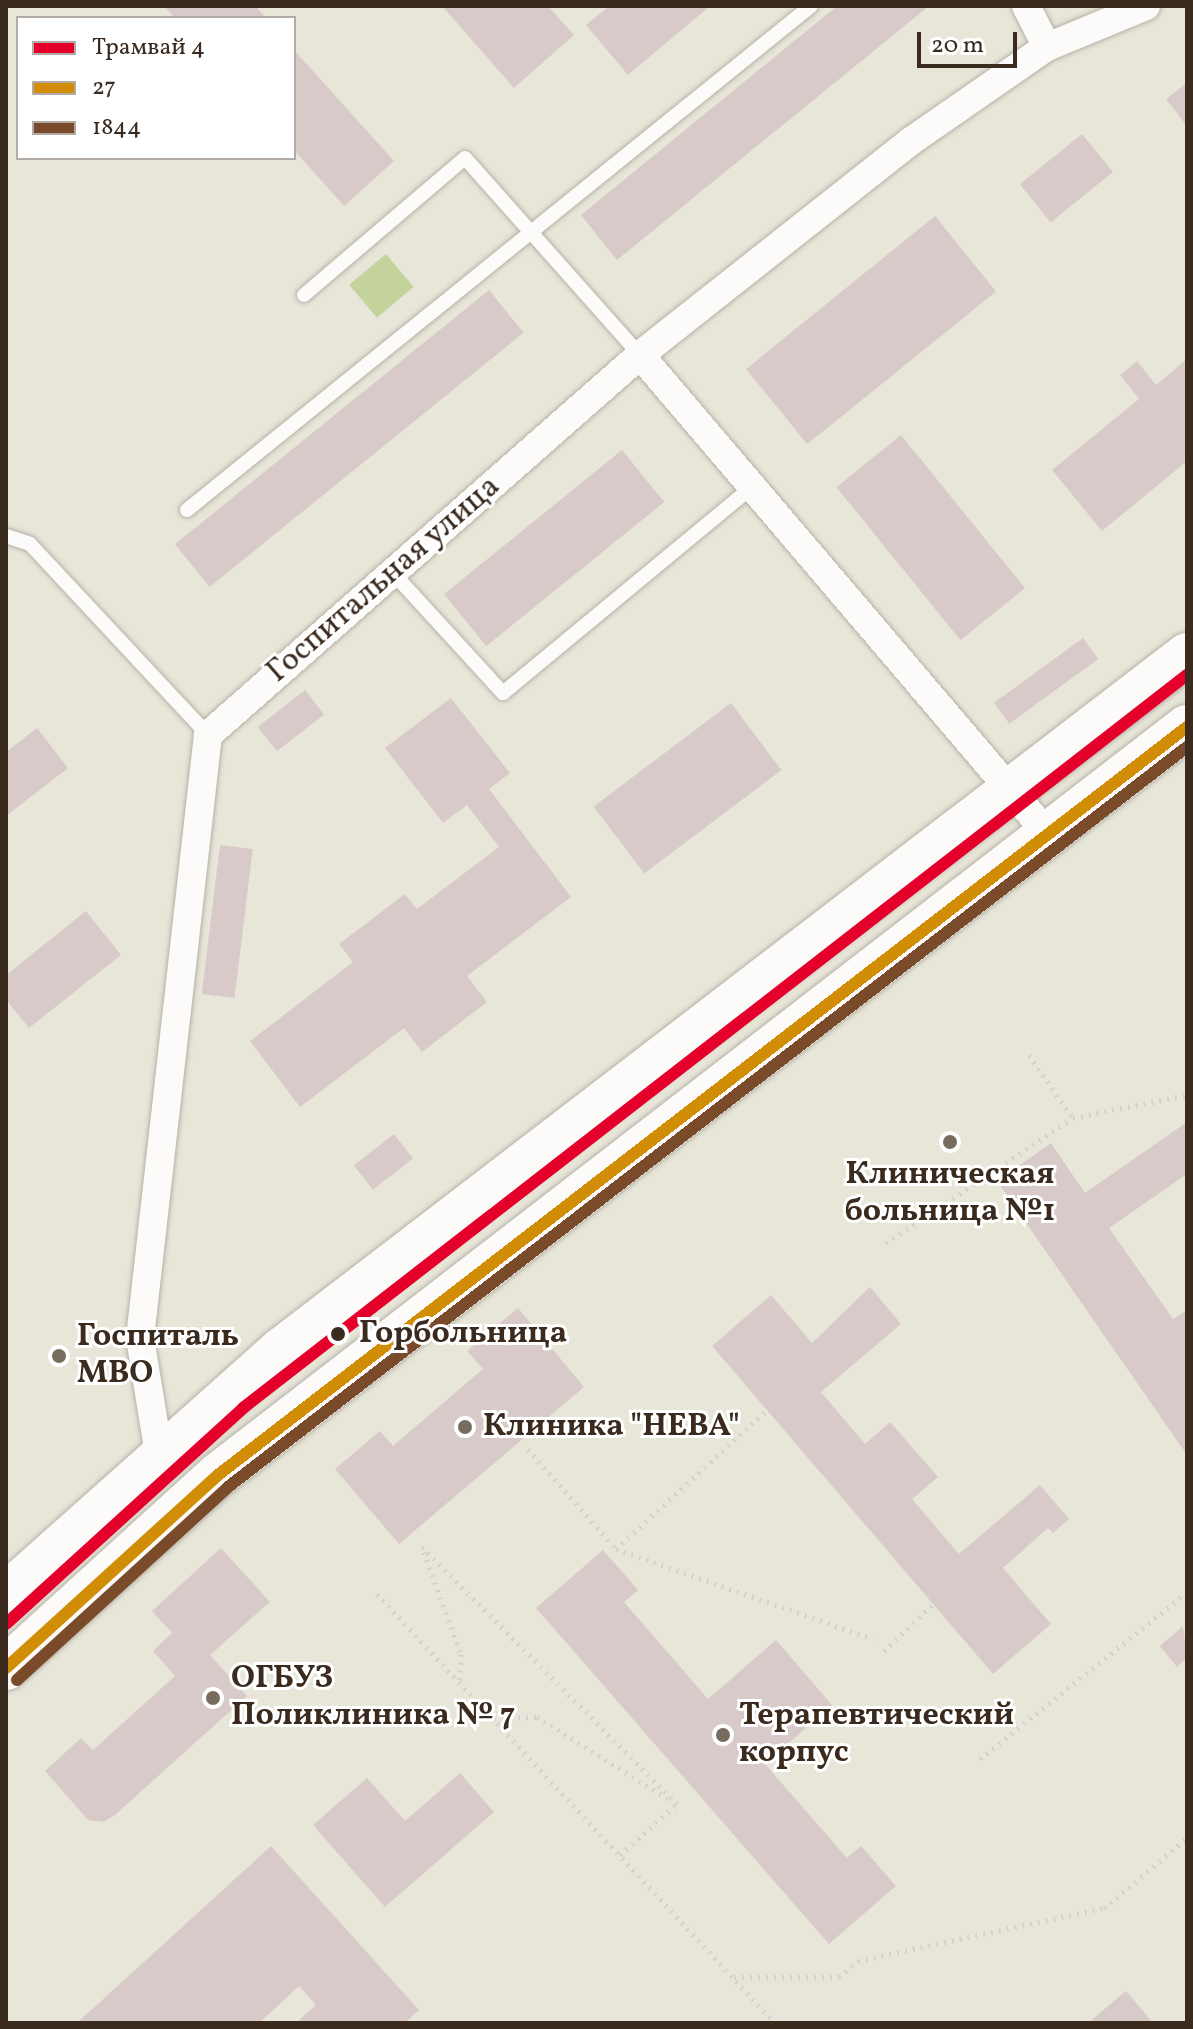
<!DOCTYPE html>
<meta charset="utf-8">
<style>
body{margin:0}
#map{position:relative;width:1193px;height:2029px;overflow:hidden;background:#e8e6d8;font-family:Vollkorn,serif}
div>[style]{position:absolute}
[style*='--x']{left:calc(var(--x)*1px);top:calc(var(--y)*1px);width:calc(var(--w)*1px);rotate:calc(var(--a)*1deg)}
.green>*{inset:0;background:#c4d39c;transform-origin:0 0}
.building>*{inset:0;background:#d9caca;transform-origin:0 0}
.path>*{height:5px;margin-top:-2.5px;transform-origin:0;background:repeating-linear-gradient(90deg,#d4d2cf 0 2px,transparent 0 8px)}
.roads{filter:drop-shadow(0 0 2px #b5b2a8) drop-shadow(0 0 2px #b5b2a8)}
.service>*{height:14px;margin:-7px;padding:0 7px;transform-origin:7px;border-radius:7px;background:#fcfbf9}
.minor>*{height:28px;margin:-14px;padding:0 14px;transform-origin:14px;border-radius:14px;background:#fcfbf9}
.primary>*{height:44px;margin:-22px;padding:0 22px;transform-origin:22px;border-radius:22px;background:#fcfbf9}
.bus-1>*{height:12px;margin:-6px;padding:0 6px;transform-origin:6px;border-radius:6px;background:#d18d06}
.bus-2>*{height:12px;margin:-6px;padding:0 6px;transform-origin:6px;border-radius:6px;background:#7a4b2a}
.tram-1>*{height:12px;margin:-6px;padding:0 6px;transform-origin:6px;border-radius:6px;background:#e4002b}
.dots>*{width:22px;height:22px;translate:-50% -50%;box-sizing:border-box;border:4px solid #fff;border-radius:50%}
span{translate:-50% -50%;white-space:nowrap;text-align:center;line-height:1.15;-webkit-text-stroke:6px #fff;paint-order:stroke}
.street-label{font-size:32px;color:#3b2a1e}
.poi-label{font-size:32px;color:#3b2a1e;font-weight:700}
.left{translate:0 -50%;text-align:left}
.stop-label{font-size:32px;color:#3b2a1e;font-weight:700}
.frame{position:absolute;inset:0;border:8px solid #3b2a1e;pointer-events:none}
.legend{position:absolute;left:16px;top:16px;width:280px;height:144px;box-sizing:border-box;background:#fff;border:2px solid #b1aaa5;margin:0;padding:10px 14px;list-style:none;font-size:24px;color:#3b2a1e}
.legend li{display:flex;align-items:center;gap:16px;height:40px}
.legend b{width:40px;border:2px solid #b1aaa5}
.scale{position:absolute;left:917px;top:32px;width:100px;height:36px;box-sizing:border-box;border:4px solid #3b2a1e;border-top:0;padding-left:10px;font-size:24px;line-height:28px;white-space:nowrap;color:#3b2a1e;-webkit-text-stroke:6px #fff;paint-order:stroke}
</style>
<div id="map">
<div class="green">
<i style="left:386px;top:254px;width:43px;height:48px;rotate:50deg"></i>
</div>
<div class="building">
<i style="clip-path:polygon(164px 6px,255px 6px,266px 18px,175px 18px)"></i>
<i style="clip-path:polygon(442px 6px,548px 6px,574px 35px,514px 88px)"></i>
<i style="clip-path:polygon(609px 6px,710px 6px,628px 75px,586px 25px)"></i>
<i style="clip-path:polygon(837px 6px,929px 6px,617px 260px,581px 215px)"></i>
<i style="clip-path:polygon(294px 50px,394px 161px,344px 206px,294px 150px)"></i>
<i style="clip-path:polygon(1187px 83px,1187px 126px,1166px 99px)"></i>
<i style="left:1082px;top:134px;width:49px;height:80px;rotate:51deg"></i>
<i style="left:935px;top:216px;width:97px;height:243px;rotate:51deg"></i>
<i style="left:489px;top:290px;width:55px;height:404px;rotate:51deg"></i>
<i style="clip-path:polygon(1187px 359px,1187px 461px,1102px 531px,1052px 470px,1139px 399px,1120px 375px,1137px 361px,1156px 385px)"></i>
<i style="left:901px;top:435px;width:197px;height:83px;rotate:51deg"></i>
<i style="left:622px;top:450px;width:67px;height:229px;rotate:51deg"></i>
<i style="left:1083px;top:638px;width:26px;height:110px;rotate:54deg"></i>
<i style="left:305px;top:690px;width:31px;height:60px;rotate:52deg"></i>
<i style="clip-path:polygon(451px 698px,510px 773px,489px 789px,571px 897px,467px 976px,487px 1002px,422px 1052px,404px 1028px,300px 1107px,250px 1041px,353px 962px,339px 944px,405px 894px,417px 909px,499px 847px,467px 805px,443px 823px,385px 748px)"></i>
<i style="left:731px;top:703px;width:84px;height:172px;rotate:53deg"></i>
<i style="clip-path:polygon(37px 728px,68px 768px,6px 816px,6px 752px)"></i>
<i style="left:220px;top:845px;width:33px;height:150px;rotate:7deg"></i>
<i style="clip-path:polygon(86px 911px,121px 955px,29px 1028px,6px 1000px,6px 975px)"></i>
<i style="clip-path:polygon(1187px 1122px,1187px 1174px,1109px 1228px,1173px 1319px,1187px 1310px,1187px 1455px,997px 1181px,1051px 1143px,1085px 1193px)"></i>
<i style="left:394px;top:1134px;width:31px;height:51px;rotate:52deg"></i>
<i style="clip-path:polygon(870px 1287px,901px 1324px,821px 1392px,865px 1444px,890px 1422px,938px 1477px,912px 1499px,959px 1554px,1040px 1485px,1069px 1519px,1053px 1533px,1048px 1528px,1003px 1568px,1051px 1624px,993px 1674px,712px 1346px,771px 1295px,812px 1343px)"></i>
<i style="clip-path:polygon(518px 1308px,584px 1387px,399px 1544px,335px 1469px,380px 1431px,393px 1446px,483px 1369px,467px 1351px)"></i>
<i style="clip-path:polygon(221px 1548px,270px 1602px,210px 1655px,247px 1696px,115px 1815px,103px 1822px,88px 1820px,45px 1771px,81px 1738px,93px 1750px,175px 1676px,153px 1651px,172px 1633px,152px 1611px)"></i>
<i style="clip-path:polygon(603px 1550px,638px 1590px,624px 1602px,708px 1699px,776px 1640px,832px 1705px,765px 1764px,847px 1858px,861px 1846px,896px 1886px,829px 1944px,536px 1608px)"></i>
<i style="clip-path:polygon(1183px 1626px,1187px 1658px,1177px 1667px,1160px 1646px)"></i>
<i style="clip-path:polygon(460px 1773px,494px 1812px,385px 1907px,313px 1825px,367px 1778px,405px 1821px)"></i>
<i style="clip-path:polygon(271px 1846px,419px 2010px,405px 2023px,296px 2023px,316px 2005px,299px 1986px,259px 2023px,77px 2023px)"></i>
<i style="clip-path:polygon(1126px 1991px,1153px 2023px,1088px 2023px)"></i>
</div>
<div class="path">
<i style="--x:1029;--y:1055;--w:77;--a:55.1"></i>
<i style="--x:886;--y:1243;--w:225;--a:-33.8"></i>
<i style="--x:1073;--y:1118;--w:116;--a:-11.4"></i>
<i style="--x:528;--y:1449;--w:133;--a:48.7"></i>
<i style="--x:616;--y:1549;--w:272;--a:19.3"></i>
<i style="--x:422;--y:1547;--w:362;--a:45.2"></i>
<i style="--x:616;--y:1549;--w:205;--a:-42.6"></i>
<i style="--x:424;--y:1552;--w:109;--a:70.1"></i>
<i style="--x:461;--y:1654;--w:28;--a:92"></i>
<i style="--x:377;--y:1594;--w:585;--a:47.15"></i>
<i style="--x:884;--y:1651;--w:68;--a:-43.8"></i>
<i style="--x:494;--y:1718;--w:43;--a:-1.3"></i>
<i style="--x:537;--y:1717;--w:155;--a:32"></i>
<i style="--x:980;--y:1759;--w:260;--a:-38.8"></i>
<i style="--x:620;--y:1855;--w:76;--a:-41.8"></i>
<i style="--x:734;--y:1977;--w:105;--a:0"></i>
<i style="--x:839;--y:1977;--w:25;--a:-40"></i>
<i style="--x:858;--y:1961;--w:252;--a:-12.2"></i>
<i style="--x:1104;--y:1908;--w:109;--a:-40.1"></i>
</div>
<div class="roads">
<div class="service">
<i style="--x:304;--y:295;--w:211;--a:-40.4"></i>
<i style="--x:465;--y:158;--w:264;--a:48.4"></i>
<i style="--x:187;--y:510;--w:802;--a:-38.93"></i>
<i style="--x:6;--y:536;--w:25;--a:18"></i>
<i style="--x:30;--y:544;--w:261;--a:47"></i>
<i style="--x:393;--y:573;--w:163;--a:47.5"></i>
<i style="--x:503;--y:693;--w:323;--a:-39.6"></i>
</div>
<div class="minor">
<i style="--x:1026;--y:6;--w:46;--a:62.9"></i>
<i style="--x:640;--y:355;--w:628;--a:49.59"></i>
<i style="--x:159;--y:1454;--w:118;--a:-99.3"></i>
<i style="--x:140;--y:1338;--w:607;--a:-83.57"></i>
<i style="--x:208;--y:735;--w:575;--a:-41.34"></i>
<i style="--x:640;--y:355;--w:345;--a:-38.3"></i>
<i style="--x:911;--y:141;--w:165;--a:-34.7"></i>
<i style="--x:1047;--y:47;--w:107;--a:-22.5"></i>
</div>
<div class="primary">
<i style="--x:6;--y:1595;--w:368;--a:-41.7"></i>
<i style="--x:281;--y:1350;--w:1142;--a:-37.49"></i>
<i style="--x:6;--y:1668;--w:287;--a:-42.3"></i>
<i style="--x:218;--y:1475;--w:1224;--a:-37.67"></i>
</div>
</div>
<div class="bus-1">
<i style="--x:6;--y:1668;--w:287;--a:-42.3"></i>
<i style="--x:218;--y:1475;--w:1224;--a:-37.67"></i>
</div>
<div class="bus-2">
<i style="--x:17;--y:1680;--w:286;--a:-42.4"></i>
<i style="--x:228;--y:1487;--w:1211;--a:-37.66"></i>
</div>
<div class="tram-1">
<i style="--x:6;--y:1624;--w:321;--a:-42.3"></i>
<i style="--x:243;--y:1408;--w:1195;--a:-37.83"></i>
</div>
<div class="dots">
<i style="left:950px;top:1142px;background:#786c5f"></i>
<i style="left:338px;top:1334px;background:#3b2a1e"></i>
<i style="left:59px;top:1356px;background:#786c5f"></i>
<i style="left:465px;top:1427px;background:#786c5f"></i>
<i style="left:213px;top:1698px;background:#786c5f"></i>
<i style="left:723px;top:1735px;background:#786c5f"></i>
</div>
<div class="street-label">
<span style="left:384px;top:580px;rotate:-41deg">Госпитальная улица</span>
</div>
<div class="poi-label">
<span style="left:950px;top:1194px">Клиническая<br>больница №1</span>
<span class="left" style="left:77px;top:1356px">Госпиталь<br>МВО</span>
<span class="left" style="left:483px;top:1427px">Клиника "НЕВА"</span>
<span class="left" style="left:231px;top:1698px">ОГБУЗ<br>Поликлиника № 7</span>
<span class="left" style="left:739px;top:1735px">Терапевтический<br>корпус</span>
</div>
<div class="stop-label">
<span class="left" style="left:359px;top:1334px">Горбольница</span>
</div>
<div class="frame"></div>
<ul class="legend">
<li><b style="height:10px;background:#e4002b"></b>Трамвай 4</li>
<li><b style="height:10px;background:#d18d06"></b>27</li>
<li><b style="height:10px;background:#7a4b2a"></b>1844</li>
</ul>
<div class="scale">20 m</div>
</div>
